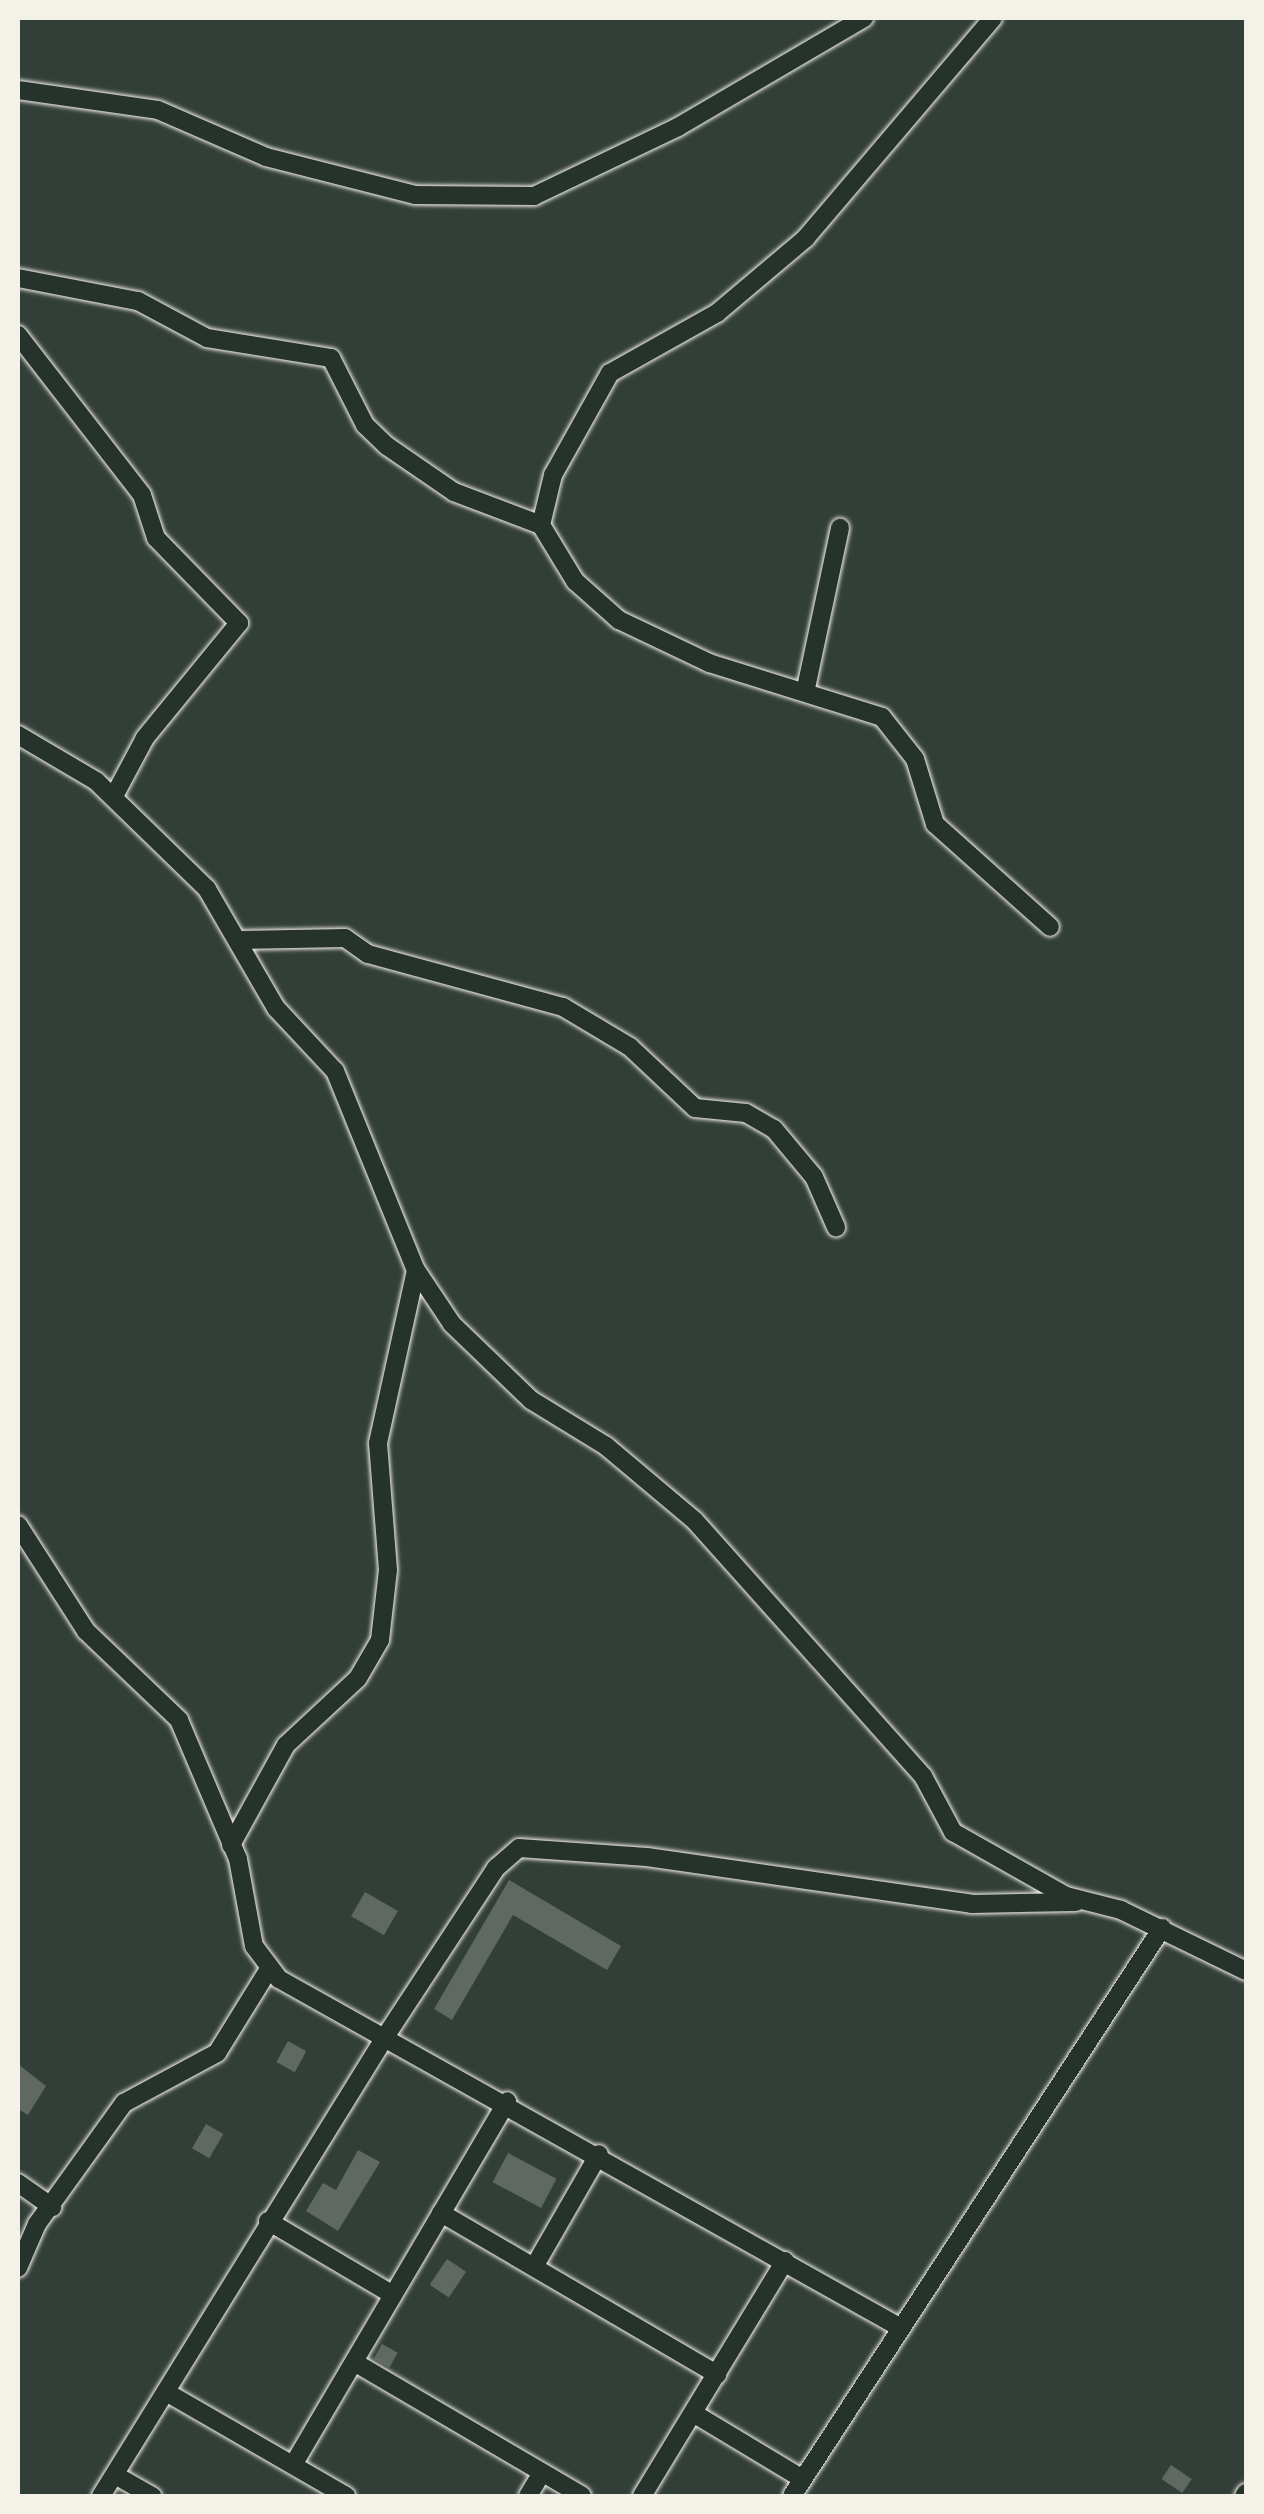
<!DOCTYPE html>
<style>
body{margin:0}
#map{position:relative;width:1264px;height:2514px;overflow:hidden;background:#323e38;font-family:Itim,sans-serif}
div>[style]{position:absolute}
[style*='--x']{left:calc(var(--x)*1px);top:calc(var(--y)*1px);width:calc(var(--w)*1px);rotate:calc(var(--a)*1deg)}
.building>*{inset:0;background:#5f6861;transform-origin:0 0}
.roads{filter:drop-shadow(0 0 2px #f4f1e8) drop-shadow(0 0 2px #f4f1e8)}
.minor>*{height:18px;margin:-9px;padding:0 9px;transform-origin:9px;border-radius:9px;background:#26332d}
span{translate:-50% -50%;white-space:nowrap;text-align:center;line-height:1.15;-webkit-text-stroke:8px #26332d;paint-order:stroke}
.frame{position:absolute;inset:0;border:20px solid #f4f1e8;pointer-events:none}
</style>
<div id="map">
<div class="building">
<i style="clip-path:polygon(509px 1880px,621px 1946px,607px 1970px,513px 1915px,452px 2020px,434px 2009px)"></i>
<i style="left:365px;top:1892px;width:38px;height:28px;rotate:30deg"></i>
<i style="left:288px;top:2041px;width:21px;height:24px;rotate:29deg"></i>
<i style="clip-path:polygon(18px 2064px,46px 2086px,28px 2115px,18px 2109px)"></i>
<i style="left:206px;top:2124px;width:20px;height:28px;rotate:30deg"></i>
<i style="clip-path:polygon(358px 2150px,380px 2162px,338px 2231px,306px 2211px,323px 2183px,336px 2190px)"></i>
<i style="left:508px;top:2153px;width:55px;height:33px;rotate:28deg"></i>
<i style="left:447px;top:2259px;width:23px;height:31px;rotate:34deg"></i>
<i style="left:382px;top:2344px;width:18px;height:17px;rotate:29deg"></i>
<i style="left:1171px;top:2465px;width:25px;height:17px;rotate:34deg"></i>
</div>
<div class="roads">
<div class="minor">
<i style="--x:993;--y:18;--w:289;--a:130.4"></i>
<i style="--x:806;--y:238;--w:116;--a:139.9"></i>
<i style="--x:717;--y:313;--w:123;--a:150.7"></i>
<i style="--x:610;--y:373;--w:117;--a:119.2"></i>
<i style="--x:553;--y:475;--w:51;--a:103.5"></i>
<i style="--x:541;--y:525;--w:66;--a:58.7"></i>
<i style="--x:575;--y:581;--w:59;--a:41.6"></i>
<i style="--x:619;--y:620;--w:100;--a:25.5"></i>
<i style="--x:709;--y:663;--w:181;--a:17.3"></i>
<i style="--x:882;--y:717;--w:53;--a:51.8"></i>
<i style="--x:915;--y:759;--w:68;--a:72.9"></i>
<i style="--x:935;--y:824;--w:154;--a:41.8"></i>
<i style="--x:18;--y:90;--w:141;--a:8.1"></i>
<i style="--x:158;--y:110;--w:118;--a:23.5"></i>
<i style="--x:266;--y:157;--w:154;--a:14.3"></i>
<i style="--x:415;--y:195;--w:119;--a:0.5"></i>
<i style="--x:534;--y:196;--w:160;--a:-25.6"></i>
<i style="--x:678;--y:127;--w:216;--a:-30.4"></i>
<i style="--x:18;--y:278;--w:122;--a:10.9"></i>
<i style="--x:138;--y:301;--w:78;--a:28.2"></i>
<i style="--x:207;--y:338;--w:126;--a:9.2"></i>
<i style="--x:331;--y:358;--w:75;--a:63.1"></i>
<i style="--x:365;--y:425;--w:30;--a:44"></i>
<i style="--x:387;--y:446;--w:81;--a:34.5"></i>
<i style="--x:454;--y:492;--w:93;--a:20.8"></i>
<i style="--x:18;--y:335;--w:202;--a:52.2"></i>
<i style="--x:142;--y:495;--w:45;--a:72"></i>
<i style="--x:156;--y:538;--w:119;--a:45.7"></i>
<i style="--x:239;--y:623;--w:149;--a:129.3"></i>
<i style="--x:145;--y:738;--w:66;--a:118.1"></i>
<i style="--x:806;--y:688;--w:164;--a:-78"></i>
<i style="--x:18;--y:735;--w:91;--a:30.5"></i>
<i style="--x:96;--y:781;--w:155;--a:44.2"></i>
<i style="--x:207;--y:889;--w:138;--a:59.9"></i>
<i style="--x:276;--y:1008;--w:86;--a:46.9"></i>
<i style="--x:335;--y:1071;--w:215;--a:67.9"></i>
<i style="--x:416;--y:1270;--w:65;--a:56.3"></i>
<i style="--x:452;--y:1324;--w:110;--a:43.9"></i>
<i style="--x:531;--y:1400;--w:88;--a:31.5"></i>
<i style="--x:606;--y:1446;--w:116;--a:40.1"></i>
<i style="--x:695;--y:1521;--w:342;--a:48.2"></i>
<i style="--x:923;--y:1776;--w:64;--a:61.8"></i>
<i style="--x:953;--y:1832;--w:130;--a:29.5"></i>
<i style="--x:1066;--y:1896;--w:57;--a:14.3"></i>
<i style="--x:1121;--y:1910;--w:139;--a:26"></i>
<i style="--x:239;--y:940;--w:106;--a:-1.1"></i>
<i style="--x:345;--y:938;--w:28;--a:35"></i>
<i style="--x:368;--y:954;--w:202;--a:15.2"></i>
<i style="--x:563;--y:1007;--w:78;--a:30.8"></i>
<i style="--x:630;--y:1047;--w:89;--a:43.2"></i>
<i style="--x:695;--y:1108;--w:51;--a:5.6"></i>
<i style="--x:746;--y:1113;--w:32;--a:30"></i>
<i style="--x:774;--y:1129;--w:62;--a:50.2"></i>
<i style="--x:814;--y:1177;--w:55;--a:66.3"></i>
<i style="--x:18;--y:1525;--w:126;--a:57.3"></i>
<i style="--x:86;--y:1631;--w:129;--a:43.7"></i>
<i style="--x:179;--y:1720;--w:151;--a:67"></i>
<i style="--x:238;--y:1859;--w:88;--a:79.6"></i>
<i style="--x:254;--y:1946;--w:41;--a:52.9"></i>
<i style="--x:279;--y:1979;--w:713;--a:29.3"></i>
<i style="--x:231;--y:1845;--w:114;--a:-61.2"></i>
<i style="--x:286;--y:1745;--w:98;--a:-42.9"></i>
<i style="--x:358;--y:1678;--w:44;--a:-59.9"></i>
<i style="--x:380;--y:1640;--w:70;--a:-83.5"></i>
<i style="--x:388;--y:1570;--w:127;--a:-94.5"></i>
<i style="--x:378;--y:1443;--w:177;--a:-77.6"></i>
<i style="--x:18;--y:2183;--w:42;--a:35.2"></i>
<i style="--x:441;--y:2213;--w:320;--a:30.3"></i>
<i style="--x:268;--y:2221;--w:145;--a:30.6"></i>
<i style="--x:534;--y:2267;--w:130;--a:-60.1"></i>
<i style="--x:18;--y:2268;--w:48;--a:-66.6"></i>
<i style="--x:37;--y:2224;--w:149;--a:-54.3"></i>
<i style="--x:124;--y:2103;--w:106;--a:-28.3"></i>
<i style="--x:217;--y:2053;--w:99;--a:-58.2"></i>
<i style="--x:354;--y:2362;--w:264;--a:30.4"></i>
<i style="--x:166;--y:2392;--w:208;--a:30"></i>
<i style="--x:693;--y:2413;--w:128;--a:31"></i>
<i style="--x:293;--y:2465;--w:422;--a:-59.5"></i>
<i style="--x:115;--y:2475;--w:43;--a:29.6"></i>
<i style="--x:101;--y:2496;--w:543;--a:-58.24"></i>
<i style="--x:387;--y:2034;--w:199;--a:-56.7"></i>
<i style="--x:496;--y:1868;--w:30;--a:-41"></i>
<i style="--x:519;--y:1848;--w:128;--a:4"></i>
<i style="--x:647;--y:1857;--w:328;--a:8.2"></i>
<i style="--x:972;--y:1904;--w:104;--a:-1.1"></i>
<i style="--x:528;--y:2496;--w:27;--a:-59"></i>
<i style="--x:642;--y:2496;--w:275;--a:-58.7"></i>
<i style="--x:792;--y:2496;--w:678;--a:-56.92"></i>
<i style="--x:1244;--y:2496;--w:4;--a:-56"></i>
</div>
</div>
<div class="frame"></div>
</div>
